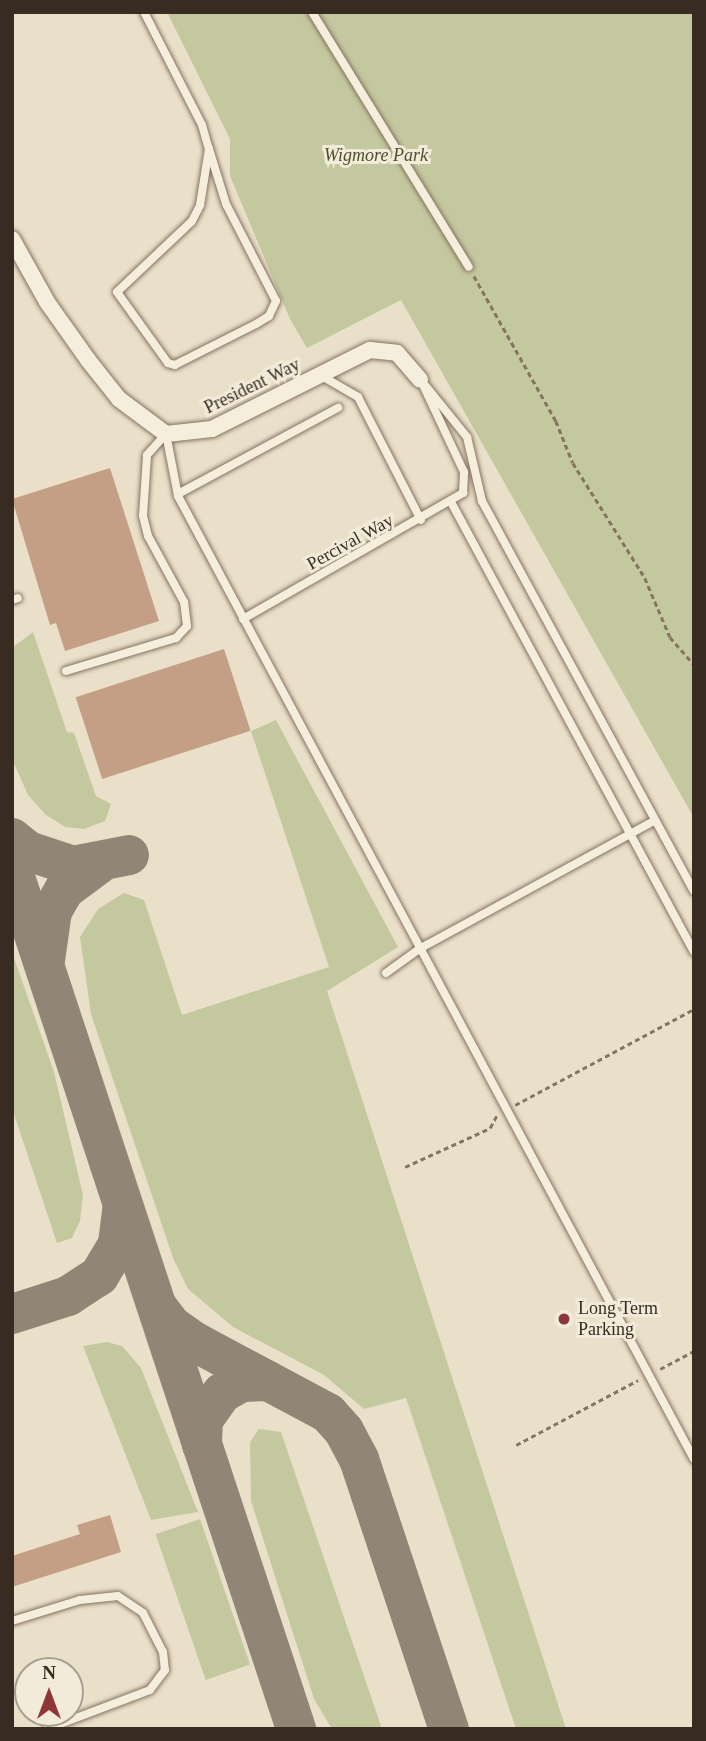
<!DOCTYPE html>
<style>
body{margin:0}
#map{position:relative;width:706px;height:1741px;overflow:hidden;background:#eae0ca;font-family:"Times New Roman",serif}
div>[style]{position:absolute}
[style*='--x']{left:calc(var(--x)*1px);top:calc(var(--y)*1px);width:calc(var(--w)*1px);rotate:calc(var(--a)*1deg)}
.green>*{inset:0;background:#c4c89f;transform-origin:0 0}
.taxiway>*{height:40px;margin:-20px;padding:0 20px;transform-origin:20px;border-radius:20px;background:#918676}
.building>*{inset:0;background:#c49e85;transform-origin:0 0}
.path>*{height:2.5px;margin-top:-1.25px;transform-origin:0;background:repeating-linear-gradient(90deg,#867360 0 5px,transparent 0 8.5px)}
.roads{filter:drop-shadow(0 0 2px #867360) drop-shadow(0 0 2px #867360)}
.service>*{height:8px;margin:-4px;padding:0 4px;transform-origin:4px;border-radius:4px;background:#f6eedd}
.minor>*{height:16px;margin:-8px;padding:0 8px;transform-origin:8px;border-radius:8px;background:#f6eedd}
.dots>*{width:19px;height:19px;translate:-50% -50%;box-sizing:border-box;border:4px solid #f3ebd9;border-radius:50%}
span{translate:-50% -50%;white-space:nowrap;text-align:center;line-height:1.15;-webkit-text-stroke:6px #f3ebd9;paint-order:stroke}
.park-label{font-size:18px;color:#49522b;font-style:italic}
.street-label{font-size:18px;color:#382c22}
.poi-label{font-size:18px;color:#382c22}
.left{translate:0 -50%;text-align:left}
.frame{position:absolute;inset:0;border:14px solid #382c22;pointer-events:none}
.north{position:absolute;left:14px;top:1657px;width:70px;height:70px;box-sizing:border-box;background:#f3ebd9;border:2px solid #a89f90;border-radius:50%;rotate:0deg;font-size:19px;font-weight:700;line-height:28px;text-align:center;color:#382c22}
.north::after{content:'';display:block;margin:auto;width:24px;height:32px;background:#8e3739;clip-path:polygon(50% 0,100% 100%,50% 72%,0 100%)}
</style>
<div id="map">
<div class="green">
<i style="clip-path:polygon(167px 12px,694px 12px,694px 818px,401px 300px,307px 348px,290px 319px,230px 176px,230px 139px)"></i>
<i style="clip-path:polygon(33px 632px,67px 732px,74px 733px,96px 796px,111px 804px,105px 821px,84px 829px,65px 827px,46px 815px,28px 795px,12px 759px,12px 648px)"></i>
<i style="clip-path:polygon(276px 720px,398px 947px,327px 991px,566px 1729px,516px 1729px,406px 1398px,364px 1409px,324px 1375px,233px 1327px,188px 1289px,173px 1258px,91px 1014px,80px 937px,98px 909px,124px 893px,144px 900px,182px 1015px,329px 967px,251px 731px)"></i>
<i style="clip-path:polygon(12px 952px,54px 1072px,83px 1195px,80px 1221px,72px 1238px,57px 1243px,12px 1108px)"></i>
<i style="clip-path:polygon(107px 1342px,122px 1346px,141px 1368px,198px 1512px,151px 1520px,83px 1346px)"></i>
<i style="clip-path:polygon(259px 1429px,281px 1432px,382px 1729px,332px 1729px,314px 1699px,251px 1501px,250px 1442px)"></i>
<i style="left:200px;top:1519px;width:154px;height:47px;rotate:71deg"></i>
</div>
<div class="taxiway">
<i style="--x:12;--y:838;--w:21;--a:39"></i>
<i style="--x:28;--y:851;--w:47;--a:18.4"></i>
<i style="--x:73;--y:866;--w:57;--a:-11.1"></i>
<i style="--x:12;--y:868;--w:907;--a:71.74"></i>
<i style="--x:45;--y:960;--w:49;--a:-81.9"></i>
<i style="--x:52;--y:911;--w:24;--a:-60"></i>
<i style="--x:64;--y:890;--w:44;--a:-36.6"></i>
<i style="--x:159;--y:1309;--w:21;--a:53"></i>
<i style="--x:172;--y:1326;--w:28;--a:35"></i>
<i style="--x:195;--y:1342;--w:151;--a:28.1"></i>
<i style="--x:328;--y:1413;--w:24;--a:48"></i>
<i style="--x:344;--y:1431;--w:32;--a:62"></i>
<i style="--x:359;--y:1459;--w:285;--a:71.6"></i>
<i style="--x:12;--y:1314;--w:59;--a:-17.8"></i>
<i style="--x:68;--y:1296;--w:37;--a:-33"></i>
<i style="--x:99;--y:1276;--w:37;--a:-59"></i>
<i style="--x:118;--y:1244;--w:38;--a:-83"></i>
<i style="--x:202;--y:1445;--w:25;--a:-88"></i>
<i style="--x:203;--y:1420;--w:33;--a:-55"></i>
<i style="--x:222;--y:1393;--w:23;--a:-29"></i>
<i style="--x:242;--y:1382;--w:26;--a:-2"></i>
</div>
<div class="building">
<i style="clip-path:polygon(110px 468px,159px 621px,65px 651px,56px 623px,50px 625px,12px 499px)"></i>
<i style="left:224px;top:649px;width:86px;height:156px;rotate:72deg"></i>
<i style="clip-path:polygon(110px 1515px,121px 1552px,12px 1587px,12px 1556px,80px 1534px,77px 1525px)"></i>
</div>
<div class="path">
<i style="--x:474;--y:276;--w:167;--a:60.5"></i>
<i style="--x:556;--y:421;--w:45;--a:68"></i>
<i style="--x:573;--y:463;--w:136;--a:57.9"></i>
<i style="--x:645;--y:578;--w:64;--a:67"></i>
<i style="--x:670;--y:637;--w:37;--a:49"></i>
<i style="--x:515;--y:1105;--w:203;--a:-28.2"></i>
<i style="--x:405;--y:1167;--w:94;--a:-24.6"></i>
<i style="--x:490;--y:1128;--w:15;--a:-62"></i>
<i style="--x:660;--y:1369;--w:38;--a:-28"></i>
<i style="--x:516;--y:1445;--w:138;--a:-28"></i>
</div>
<div class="roads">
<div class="service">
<i style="--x:144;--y:12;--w:127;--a:62.8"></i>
<i style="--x:202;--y:125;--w:25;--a:74"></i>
<i style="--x:312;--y:12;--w:299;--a:58.4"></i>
<i style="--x:209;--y:149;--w:58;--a:72.8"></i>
<i style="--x:226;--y:204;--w:109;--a:62.7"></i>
<i style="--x:276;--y:301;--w:17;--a:115"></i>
<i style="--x:269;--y:316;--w:15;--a:148"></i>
<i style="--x:256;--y:324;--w:91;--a:153.2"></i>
<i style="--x:175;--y:365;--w:7;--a:-164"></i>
<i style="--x:168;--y:363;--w:87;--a:-125.7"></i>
<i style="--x:117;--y:292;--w:103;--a:-43.4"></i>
<i style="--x:192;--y:221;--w:18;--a:-63"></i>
<i style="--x:200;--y:205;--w:57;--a:-80.9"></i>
<i style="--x:320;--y:375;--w:44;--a:30.1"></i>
<i style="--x:358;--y:397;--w:138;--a:62.9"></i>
<i style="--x:420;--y:379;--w:75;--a:51"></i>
<i style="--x:467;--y:437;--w:66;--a:76.8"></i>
<i style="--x:482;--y:501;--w:444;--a:61.5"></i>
<i style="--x:166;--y:434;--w:63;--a:79"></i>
<i style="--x:178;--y:496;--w:1093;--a:61.82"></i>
<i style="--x:178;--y:494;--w:182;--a:-28.3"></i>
<i style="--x:451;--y:502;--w:511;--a:61.63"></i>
<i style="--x:12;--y:600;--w:6;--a:-18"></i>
<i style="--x:243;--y:619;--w:254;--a:-29.8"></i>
<i style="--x:463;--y:493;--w:21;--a:-87"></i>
<i style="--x:464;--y:472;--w:96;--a:-115.2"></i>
<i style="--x:66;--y:671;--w:115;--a:-16.7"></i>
<i style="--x:176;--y:638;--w:16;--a:-47"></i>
<i style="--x:187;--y:626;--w:24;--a:-97"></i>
<i style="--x:184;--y:602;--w:75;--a:-118.6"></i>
<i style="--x:148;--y:536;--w:21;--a:-104"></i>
<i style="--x:143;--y:516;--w:61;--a:-86.2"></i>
<i style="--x:147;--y:455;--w:28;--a:-48"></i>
<i style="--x:386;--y:973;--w:41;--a:-36"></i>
<i style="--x:419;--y:949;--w:268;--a:-28.6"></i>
<i style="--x:12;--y:1621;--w:71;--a:-17.2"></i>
<i style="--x:80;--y:1600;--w:38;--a:-6"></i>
<i style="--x:118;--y:1596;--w:30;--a:34"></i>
<i style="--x:143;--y:1613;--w:44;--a:62.9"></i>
<i style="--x:163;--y:1652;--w:18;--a:84"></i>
<i style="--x:165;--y:1670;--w:25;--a:127"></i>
<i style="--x:150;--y:1690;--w:110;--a:159.3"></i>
</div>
<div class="minor">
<i style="--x:12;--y:239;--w:72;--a:60.9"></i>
<i style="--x:47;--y:302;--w:71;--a:54.7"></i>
<i style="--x:88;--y:360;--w:50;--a:51.5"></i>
<i style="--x:119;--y:399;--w:59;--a:36.7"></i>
<i style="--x:166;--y:434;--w:46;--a:-6.2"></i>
<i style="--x:212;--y:429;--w:177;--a:-26.6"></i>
<i style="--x:370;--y:350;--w:27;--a:6"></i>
<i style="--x:397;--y:353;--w:35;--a:49"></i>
</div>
</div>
<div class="dots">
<i style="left:564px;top:1319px;background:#8e3739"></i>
</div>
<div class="park-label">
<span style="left:376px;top:155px">Wigmore Park</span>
</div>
<div class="street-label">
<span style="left:252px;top:386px;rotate:-26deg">President Way</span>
<span style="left:350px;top:542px;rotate:-29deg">Percival Way</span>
</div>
<div class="poi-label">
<span class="left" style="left:578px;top:1319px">Long Term<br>Parking</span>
</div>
<div class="frame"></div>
<div class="north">N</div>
</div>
